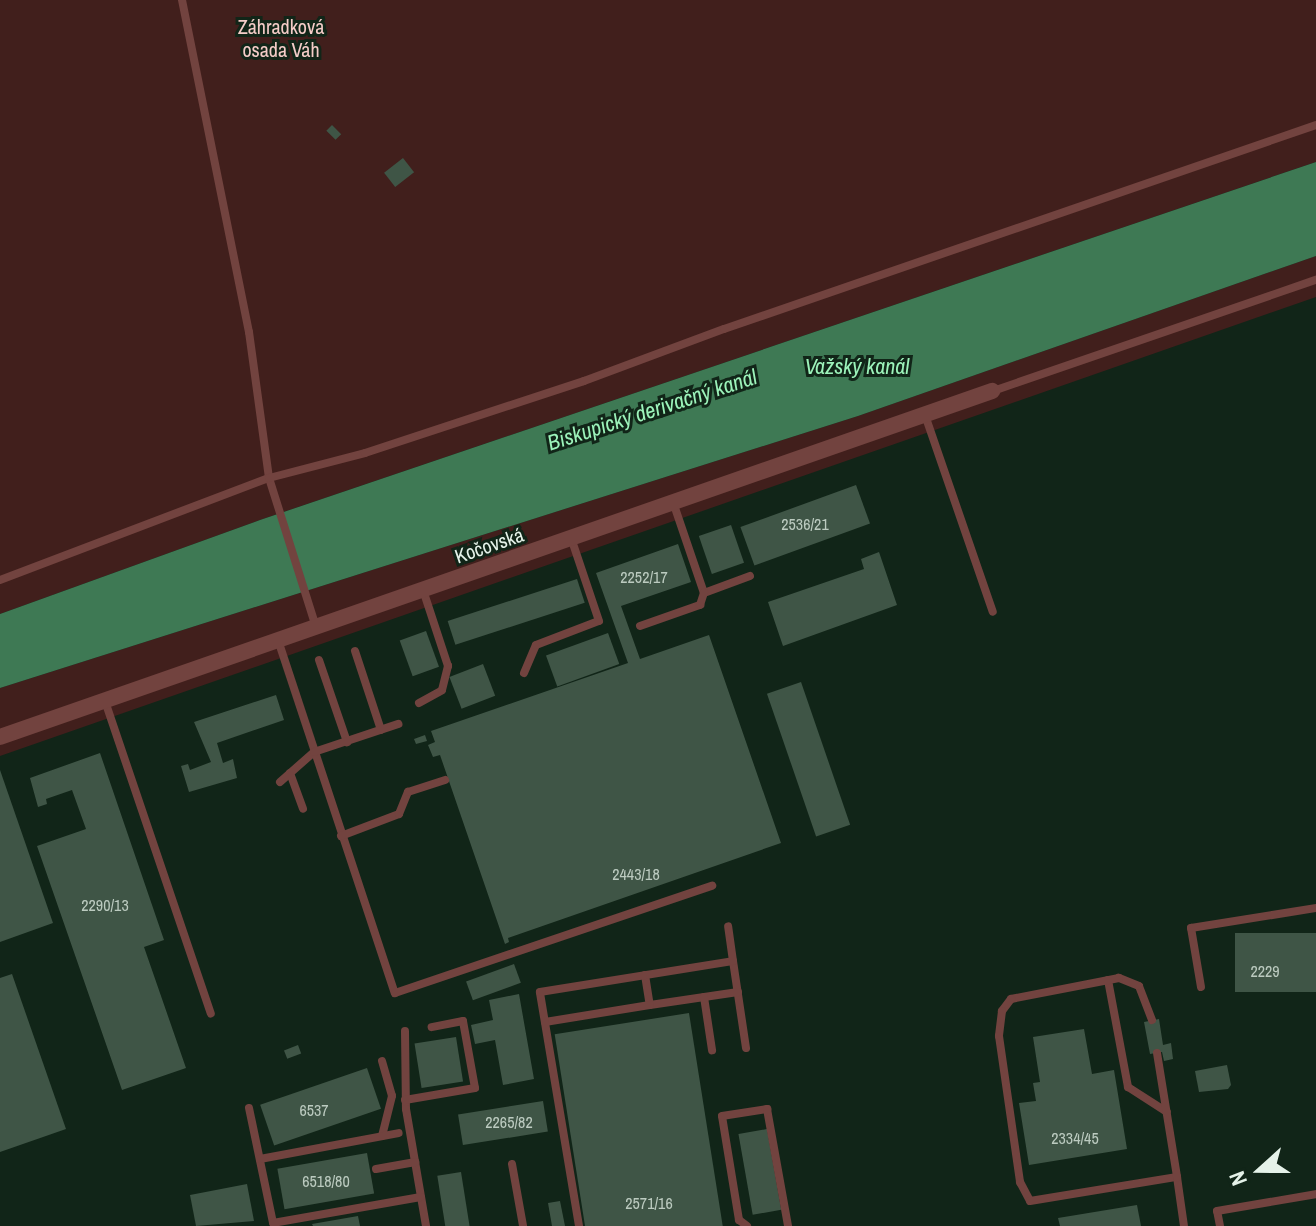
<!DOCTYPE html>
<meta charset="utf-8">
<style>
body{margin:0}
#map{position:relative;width:1316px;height:1226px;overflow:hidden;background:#112518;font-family:"Archivo Narrow",sans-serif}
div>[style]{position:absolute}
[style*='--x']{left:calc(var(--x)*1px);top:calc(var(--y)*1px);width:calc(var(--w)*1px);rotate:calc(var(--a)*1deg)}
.green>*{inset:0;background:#411f1c}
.water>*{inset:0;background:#3e7954}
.building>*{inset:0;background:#3f5546;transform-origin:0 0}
.service>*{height:8px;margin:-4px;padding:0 4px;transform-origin:4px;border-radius:4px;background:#72433f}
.minor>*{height:16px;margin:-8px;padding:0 8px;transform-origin:8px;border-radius:8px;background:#72433f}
span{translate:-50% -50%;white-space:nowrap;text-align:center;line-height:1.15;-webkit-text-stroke:6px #112518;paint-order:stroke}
.number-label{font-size:16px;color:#bccbc0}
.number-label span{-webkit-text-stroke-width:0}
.park-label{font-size:20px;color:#f5ccc8}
.street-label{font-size:20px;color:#e5f2e9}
.water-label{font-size:22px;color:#9cf3ba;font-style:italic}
.north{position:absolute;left:1220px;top:1130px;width:80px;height:80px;-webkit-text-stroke:6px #112518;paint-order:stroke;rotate:249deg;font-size:22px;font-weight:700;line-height:32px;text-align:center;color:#e5f2e9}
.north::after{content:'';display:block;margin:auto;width:28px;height:36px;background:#e5f2e9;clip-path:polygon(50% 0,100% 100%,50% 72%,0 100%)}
</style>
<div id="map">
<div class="green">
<i style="clip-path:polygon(0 0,1316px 0,1316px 162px,260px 520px,0 614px)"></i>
<i style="clip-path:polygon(1316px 256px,1316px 297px,0 756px,0 688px,858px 416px)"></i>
</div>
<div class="water">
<i style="clip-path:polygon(1316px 162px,1316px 256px,858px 416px,0 688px,0 614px,260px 520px)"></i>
</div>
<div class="building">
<i style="left:332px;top:125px;width:13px;height:8px;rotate:45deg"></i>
<i style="left:403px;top:158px;width:18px;height:24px;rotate:52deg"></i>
<i style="left:856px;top:485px;width:41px;height:123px;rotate:70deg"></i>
<i style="left:731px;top:525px;width:40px;height:34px;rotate:71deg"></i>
<i style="clip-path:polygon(678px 544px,691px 582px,621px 606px,640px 659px,709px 635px,781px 843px,508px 938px,509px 942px,505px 944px,440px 755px,433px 757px,428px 745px,435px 742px,431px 731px,628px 663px,596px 573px)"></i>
<i style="clip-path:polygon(879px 552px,897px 605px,783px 646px,768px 602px,864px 569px,861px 559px)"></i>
<i style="left:577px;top:579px;width:25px;height:136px;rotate:72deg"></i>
<i style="left:426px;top:631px;width:38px;height:28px;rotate:70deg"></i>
<i style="left:608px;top:633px;width:33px;height:66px;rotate:70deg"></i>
<i style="left:483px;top:664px;width:34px;height:36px;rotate:69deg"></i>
<i style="left:801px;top:682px;width:151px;height:36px;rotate:71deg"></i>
<i style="clip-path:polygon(276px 695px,284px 720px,217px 743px,223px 763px,233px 759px,237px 778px,189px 792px,181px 766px,188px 764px,190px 770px,211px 762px,194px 722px)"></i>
<i style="clip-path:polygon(425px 735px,427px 741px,416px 744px,414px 739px)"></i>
<i style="clip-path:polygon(100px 753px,164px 940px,144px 947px,186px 1068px,122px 1090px,37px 846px,86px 829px,72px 790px,46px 799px,47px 804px,38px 807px,30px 778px)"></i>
<i style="clip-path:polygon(0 770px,53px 923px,0 942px)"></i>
<i style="left:1316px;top:933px;width:59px;height:81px;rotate:90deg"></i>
<i style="left:514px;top:964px;width:20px;height:51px;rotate:70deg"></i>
<i style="clip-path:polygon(12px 974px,66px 1129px,0 1152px,0 978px)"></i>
<i style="clip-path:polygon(519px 994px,534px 1079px,503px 1085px,495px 1040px,475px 1044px,471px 1025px,493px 1020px,489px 1000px)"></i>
<i style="left:689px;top:1013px;width:216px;height:136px;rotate:81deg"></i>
<i style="clip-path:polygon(1159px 1019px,1163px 1045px,1171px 1043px,1173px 1059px,1164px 1061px,1162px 1052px,1150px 1054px,1144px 1022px)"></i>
<i style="clip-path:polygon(1084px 1029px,1092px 1074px,1114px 1070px,1127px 1149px,1029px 1165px,1019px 1103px,1036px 1101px,1033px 1083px,1040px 1082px,1033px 1037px)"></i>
<i style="left:456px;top:1037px;width:45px;height:42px;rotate:81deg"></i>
<i style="left:298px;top:1045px;width:9px;height:15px;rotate:69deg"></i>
<i style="clip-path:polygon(1227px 1065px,1231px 1085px,1228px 1089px,1199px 1092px,1195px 1071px)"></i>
<i style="left:367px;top:1068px;width:43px;height:113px;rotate:71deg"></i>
<i style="left:543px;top:1101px;width:31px;height:86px;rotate:81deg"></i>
<i style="left:767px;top:1129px;width:82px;height:29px;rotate:80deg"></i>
<i style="left:367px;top:1153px;width:41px;height:91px;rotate:80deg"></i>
<i style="left:461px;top:1172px;width:55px;height:24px;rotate:81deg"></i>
<i style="clip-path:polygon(247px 1184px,254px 1221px,196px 1226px,190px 1195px)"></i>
<i style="clip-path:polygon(560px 1201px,565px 1226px,552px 1226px,548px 1203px)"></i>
<i style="clip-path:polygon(1137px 1205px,1141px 1226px,1060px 1226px,1058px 1218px)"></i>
<i style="clip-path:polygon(358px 1216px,360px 1226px,313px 1226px,312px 1224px)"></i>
</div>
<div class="service">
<i style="--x:182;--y:0;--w:339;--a:78.6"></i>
<i style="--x:249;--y:332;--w:147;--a:82.2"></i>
<i style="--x:269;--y:478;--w:156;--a:72.5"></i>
<i style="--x:993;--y:391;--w:342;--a:-19"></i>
<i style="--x:925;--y:415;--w:208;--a:71"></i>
<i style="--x:673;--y:502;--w:96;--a:71.2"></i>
<i style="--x:704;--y:593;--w:49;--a:-20.3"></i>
<i style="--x:0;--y:580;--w:288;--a:-20.8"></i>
<i style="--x:269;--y:478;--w:99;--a:-14.6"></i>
<i style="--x:365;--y:453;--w:231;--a:-18.2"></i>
<i style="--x:584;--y:381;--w:149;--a:-20.4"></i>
<i style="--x:724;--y:329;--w:626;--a:-19.01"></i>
<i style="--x:640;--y:626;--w:64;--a:-19.3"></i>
<i style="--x:700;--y:605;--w:13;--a:-72"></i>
<i style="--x:278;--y:640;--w:372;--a:71.7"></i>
<i style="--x:395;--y:993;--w:335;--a:-18.7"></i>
<i style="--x:355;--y:651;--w:83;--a:71.8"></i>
<i style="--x:319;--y:660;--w:87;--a:71.1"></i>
<i style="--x:524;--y:673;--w:30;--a:-67"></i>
<i style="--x:536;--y:645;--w:67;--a:-20.9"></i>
<i style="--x:599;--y:621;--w:88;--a:-108.6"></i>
<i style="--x:105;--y:701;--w:330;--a:71.3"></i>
<i style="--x:419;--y:703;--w:26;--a:-29"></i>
<i style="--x:442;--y:690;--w:25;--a:-76"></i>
<i style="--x:448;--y:666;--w:80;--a:-108.2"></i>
<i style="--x:290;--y:773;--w:38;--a:70"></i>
<i style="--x:280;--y:782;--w:45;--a:-41.4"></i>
<i style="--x:314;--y:752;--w:89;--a:-18.4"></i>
<i style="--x:341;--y:836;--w:62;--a:-20.8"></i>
<i style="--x:399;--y:814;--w:24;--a:-68"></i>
<i style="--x:408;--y:792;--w:39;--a:-18"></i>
<i style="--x:733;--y:961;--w:88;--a:81.5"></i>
<i style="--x:645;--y:975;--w:30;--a:81"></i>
<i style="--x:650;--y:1005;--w:89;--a:-8.4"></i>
<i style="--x:1108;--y:980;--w:109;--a:79.4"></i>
<i style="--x:1128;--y:1087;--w:46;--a:32.7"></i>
<i style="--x:1201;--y:987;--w:60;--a:-99.6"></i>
<i style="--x:1191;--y:928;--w:127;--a:-9.1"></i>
<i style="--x:704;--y:997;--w:54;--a:81.4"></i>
<i style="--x:1152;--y:1020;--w:36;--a:-111"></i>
<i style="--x:1139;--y:986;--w:22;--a:-158"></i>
<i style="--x:1119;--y:978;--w:110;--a:169"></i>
<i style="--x:1011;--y:999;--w:15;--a:127"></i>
<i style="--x:1002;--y:1011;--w:25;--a:97"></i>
<i style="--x:999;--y:1036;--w:148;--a:81.8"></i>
<i style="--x:1020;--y:1182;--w:21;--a:62"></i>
<i style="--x:1030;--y:1201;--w:149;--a:-9.3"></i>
<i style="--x:1177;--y:1177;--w:49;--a:81.9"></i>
<i style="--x:545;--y:1022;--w:106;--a:-9.2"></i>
<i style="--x:405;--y:1031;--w:78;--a:89.3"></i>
<i style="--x:406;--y:1109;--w:119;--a:80.3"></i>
<i style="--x:1157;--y:1053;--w:126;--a:80.8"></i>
<i style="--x:382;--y:1061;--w:36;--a:74"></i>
<i style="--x:392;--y:1096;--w:41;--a:104"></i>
<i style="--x:405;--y:1100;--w:71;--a:-9.7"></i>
<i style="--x:475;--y:1088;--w:68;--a:-100.2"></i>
<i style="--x:463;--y:1021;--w:32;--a:169"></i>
<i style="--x:249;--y:1108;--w:117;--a:78.2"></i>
<i style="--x:273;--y:1223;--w:150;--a:-10"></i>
<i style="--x:260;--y:1159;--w:141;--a:-10.6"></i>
<i style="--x:512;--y:1164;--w:63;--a:79.9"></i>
<i style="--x:376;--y:1169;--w:40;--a:-10"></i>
<i style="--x:579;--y:1226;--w:237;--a:-99.5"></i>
<i style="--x:540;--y:992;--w:195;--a:-9.1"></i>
<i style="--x:733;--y:961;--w:35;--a:-98"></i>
<i style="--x:747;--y:1226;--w:10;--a:-143"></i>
<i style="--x:739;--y:1220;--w:105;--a:-99.3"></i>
<i style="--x:722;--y:1116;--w:46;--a:-8.8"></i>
<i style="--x:767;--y:1109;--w:119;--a:79.8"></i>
<i style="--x:1220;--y:1226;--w:15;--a:-101"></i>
<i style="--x:1217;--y:1211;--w:100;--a:-9.7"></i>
</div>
<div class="minor">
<i style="--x:0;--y:737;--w:1051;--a:-19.23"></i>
</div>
<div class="number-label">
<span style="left:805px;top:524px">2536/21</span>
<span style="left:644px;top:577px">2252/17</span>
<span style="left:636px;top:874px">2443/18</span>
<span style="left:105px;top:905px">2290/13</span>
<span style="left:1265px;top:971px">2229</span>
<span style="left:314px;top:1110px">6537</span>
<span style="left:509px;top:1122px">2265/82</span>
<span style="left:1075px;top:1138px">2334/45</span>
<span style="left:326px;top:1181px">6518/80</span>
<span style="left:649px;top:1203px">2571/16</span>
</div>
<div class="park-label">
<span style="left:281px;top:38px">Záhradková<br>osada Váh</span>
</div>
<div class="street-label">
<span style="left:489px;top:545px;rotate:-19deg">Kočovská</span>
</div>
<div class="water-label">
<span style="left:857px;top:367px">Važský kanál</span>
<span style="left:652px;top:410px;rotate:-18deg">Biskupický derivačný kanál</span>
</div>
<div class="north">N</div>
</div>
